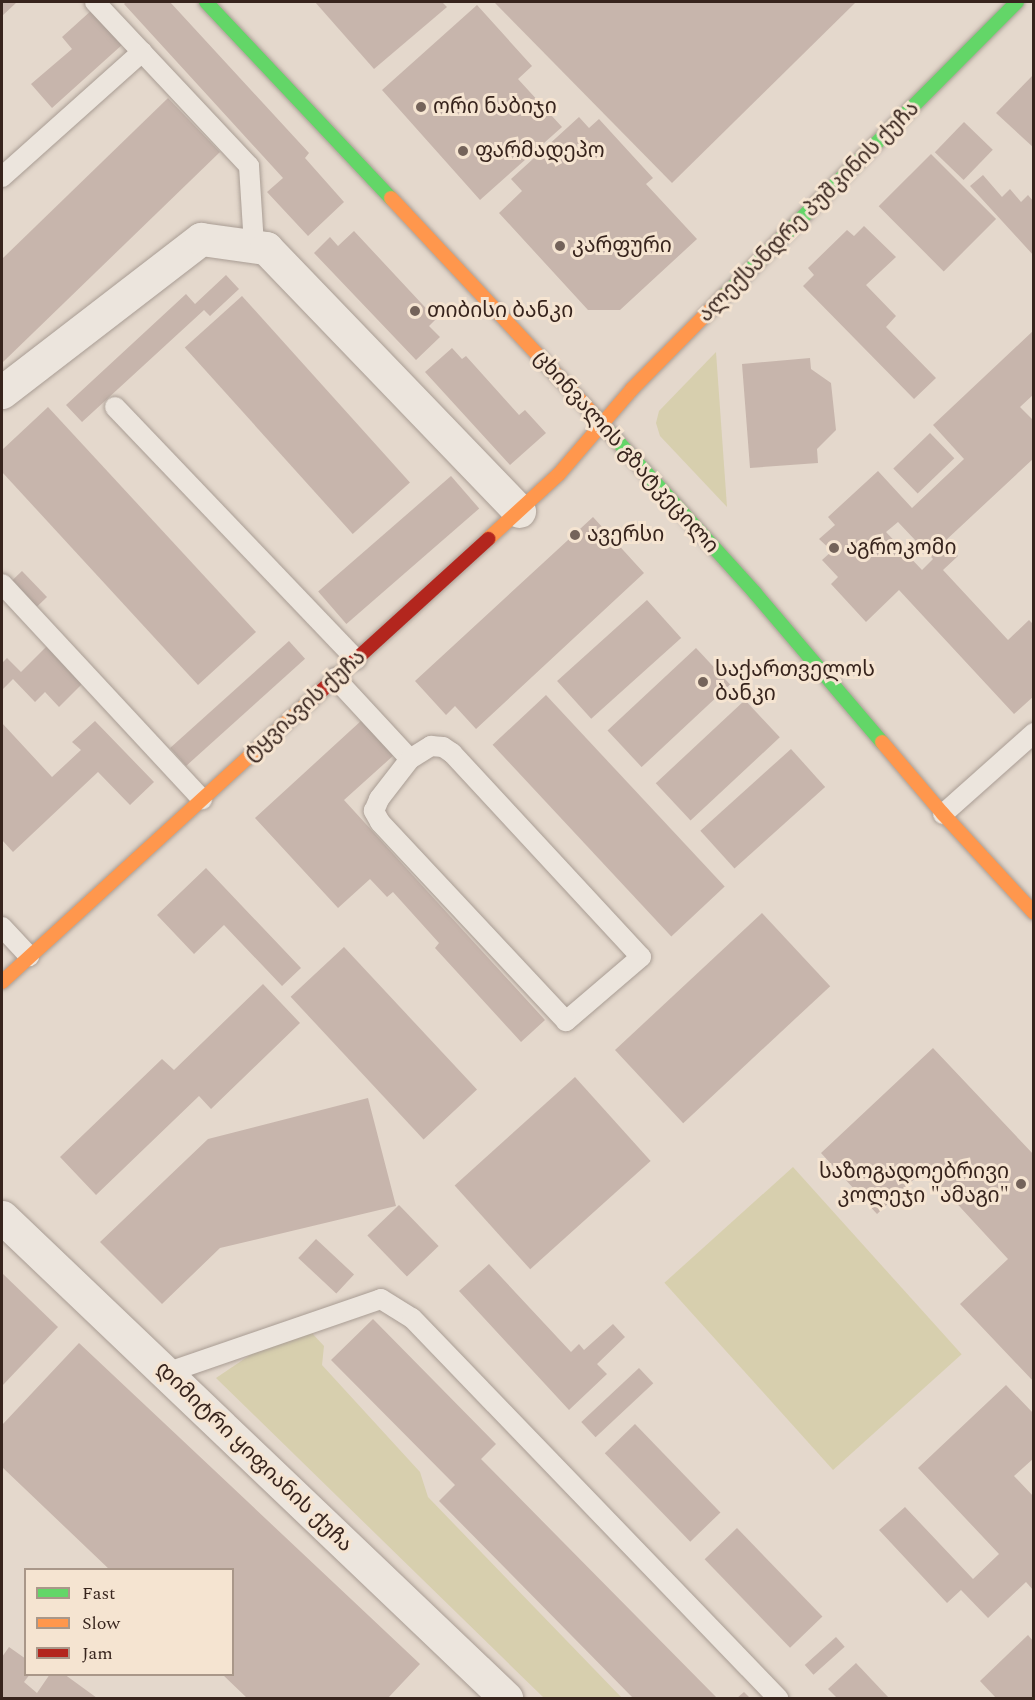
<!DOCTYPE html>
<meta charset="utf-8">
<style>
body{margin:0}
#map{position:relative;width:1035px;height:1700px;overflow:hidden;background:#e4d8cc;font-family:Spectral,"Noto Sans Georgian",serif}
div>[style]{position:absolute}
[style*='--x']{left:calc(var(--x)*1px);top:calc(var(--y)*1px);width:calc(var(--w)*1px);rotate:calc(var(--a)*1deg)}
.green>*{inset:0;background:#d7cfae;transform-origin:0 0}
.building>*{inset:0;background:#c7b5ac;transform-origin:0 0}
.roads{filter:drop-shadow(0 0 2px #a99d94) drop-shadow(0 0 2px #a99d94)}
.lane>*{height:20px;margin:-10px;padding:0 10px;transform-origin:10px;border-radius:10px;background:#ece5dd}
.street>*{height:33px;margin:-16.5px;padding:0 16.5px;transform-origin:16.5px;border-radius:16.5px;background:#ece5dd}
.fast>*{height:14px;margin:-7px;padding:0 7px;transform-origin:7px;border-radius:7px;background:#63d668}
.slow>*{height:14px;margin:-7px;padding:0 7px;transform-origin:7px;border-radius:7px;background:#ff974d}
.jam>*{height:14px;margin:-7px;padding:0 7px;transform-origin:7px;border-radius:7px;background:#b3261e}
.dots>*{width:16px;height:16px;translate:-50% -50%;box-sizing:border-box;border:3px solid #f5e4d1;border-radius:50%}
span{translate:-50% -50%;white-space:nowrap;text-align:center;line-height:1.15;-webkit-text-stroke:6px #f5e4d1;paint-order:stroke}
.poi-label{font-size:21px;color:#37241d}
.left{translate:0 -50%;text-align:left}
.right{translate:-100% -50%;text-align:right}
.street-label{font-size:21px;color:#37241d}
.frame{position:absolute;inset:0;border:3px solid #37241d;pointer-events:none}
.legend{position:absolute;left:24px;top:1568px;width:210px;height:108px;box-sizing:border-box;background:#f5e4d1;border:2px solid #a99789;margin:0;padding:8px 10px;list-style:none;font-size:18px;color:#37241d}
.legend li{display:flex;align-items:center;gap:12px;height:30px}
.legend b{width:30px;border:2px solid #a99789}
</style>
<div id="map">
<div class="green">
<i style="clip-path:polygon(716px 352px,727px 507px,660px 436px,656px 423px,659px 411px)"></i>
<i style="left:793px;top:1167px;width:252px;height:173px;rotate:48deg"></i>
<i style="clip-path:polygon(310px 1331px,324px 1346px,322px 1365px,420px 1472px,428px 1497px,622px 1698px,544px 1698px,216px 1378px,256px 1351px)"></i>
</div>
<div class="building">
<i style="clip-path:polygon(2px 2px,17px 2px,2px 16px)"></i>
<i style="clip-path:polygon(126px 2px,170px 2px,309px 153px,305px 158px,344px 202px,308px 236px,267px 192px,283px 178px,124px 4px)"></i>
<i style="clip-path:polygon(315px 2px,442px 2px,447px 7px,374px 69px)"></i>
<i style="clip-path:polygon(494px 2px,856px 2px,672px 183px)"></i>
<i style="clip-path:polygon(477px 5px,532px 66px,518px 79px,562px 127px,480px 200px,382px 90px)"></i>
<i style="clip-path:polygon(93px 9px,123px 44px,52px 108px,31px 84px,72px 49px,62px 37px)"></i>
<i style="clip-path:polygon(1034px 74px,1034px 148px,996px 113px)"></i>
<i style="clip-path:polygon(168px 98px,220px 152px,2px 363px,2px 259px)"></i>
<i style="clip-path:polygon(579px 117px,589px 128px,599px 119px,653px 178px,646px 184px,697px 239px,620px 310px,588px 310px,499px 213px,522px 191px,511px 179px)"></i>
<i style="left:964px;top:122px;width:40px;height:42px;rotate:44deg"></i>
<i style="left:931px;top:154px;width:92px;height:74px;rotate:45deg"></i>
<i style="clip-path:polygon(983px 175px,1002px 197px,1010px 189px,1021px 202px,1028px 195px,1034px 202px,1034px 256px,970px 186px)"></i>
<i style="clip-path:polygon(864px 226px,896px 257px,866px 285px,896px 316px,886px 327px,936px 378px,914px 399px,803px 286px,814px 275px,808px 268px,847px 230px,854px 236px)"></i>
<i style="clip-path:polygon(354px 231px,436px 319px,429px 326px,440px 337px,416px 360px,314px 253px,330px 237px,338px 246px)"></i>
<i style="clip-path:polygon(226px 275px,239px 289px,210px 316px,204px 310px,82px 422px,66px 405px,186px 294px,195px 304px)"></i>
<i style="left:242px;top:296px;width:251px;height:77px;rotate:48deg"></i>
<i style="clip-path:polygon(evenodd,1034px 330px,1034px 394px,1020px 407px,1034px 421px,1034px 458px,944px 542px,958px 556px,943px 570px,1008px 640px,1029px 620px,1034px 625px,1034px 696px,1014px 714px,899px 590px,866px 622px,831px 584px,838px 577px,822px 560px,832px 551px,819px 539px,835px 525px,828px 517px,878px 471px,912px 508px,964px 459px,933px 425px,1034px 330px,898px 522px,933px 559px,922px 570px,886px 532px,898px 522px)"></i>
<i style="clip-path:polygon(452px 348px,462px 359px,466px 356px,519px 415px,525px 410px,546px 433px,510px 465px,425px 372px)"></i>
<i style="clip-path:polygon(810px 358px,811px 369px,831px 383px,836px 430px,817px 449px,818px 463px,750px 468px,742px 364px)"></i>
<i style="clip-path:polygon(48px 407px,256px 632px,198px 685px,2px 472px,2px 450px)"></i>
<i style="left:930px;top:433px;width:35px;height:51px;rotate:46deg"></i>
<i style="left:451px;top:476px;width:43px;height:176px;rotate:49deg"></i>
<i style="clip-path:polygon(593px 517px,644px 573px,476px 729px,455px 706px,446px 715px,415px 681px)"></i>
<i style="left:22px;top:571px;width:36px;height:17px;rotate:46deg"></i>
<i style="left:647px;top:600px;width:51px;height:121px;rotate:48deg"></i>
<i style="left:289px;top:641px;width:24px;height:160px;rotate:48deg"></i>
<i style="clip-path:polygon(47px 646px,83px 683px,59px 707px,45px 692px,35px 702px,13px 679px,2px 690px,2px 663px,7px 658px,21px 672px)"></i>
<i style="left:696px;top:648px;width:50px;height:121px;rotate:47deg"></i>
<i style="left:546px;top:695px;width:262px;height:73px;rotate:47deg"></i>
<i style="left:745px;top:700px;width:51px;height:122px;rotate:47deg"></i>
<i style="clip-path:polygon(362px 720px,394px 755px,344px 800px,545px 1020px,521px 1042px,435px 948px,439px 943px,393px 892px,387px 897px,370px 879px,338px 908px,255px 818px)"></i>
<i style="clip-path:polygon(95px 721px,154px 782px,130px 805px,98px 772px,13px 852px,2px 840px,2px 723px,52px 777px,81px 750px,72px 742px)"></i>
<i style="left:791px;top:749px;width:51px;height:122px;rotate:48deg"></i>
<i style="clip-path:polygon(206px 868px,301px 968px,282px 986px,224px 925px,194px 954px,157px 915px)"></i>
<i style="left:762px;top:913px;width:100px;height:201px;rotate:47deg"></i>
<i style="left:344px;top:947px;width:195px;height:73px;rotate:47deg"></i>
<i style="clip-path:polygon(263px 984px,300px 1023px,211px 1109px,199px 1096px,96px 1195px,60px 1157px,162px 1059px,174px 1070px)"></i>
<i style="clip-path:polygon(933px 1048px,1034px 1155px,1034px 1382px,960px 1304px,1008px 1259px,925px 1169px,877px 1214px,821px 1153px)"></i>
<i style="left:575px;top:1077px;width:113px;height:162px;rotate:48deg"></i>
<i style="clip-path:polygon(368px 1098px,396px 1206px,220px 1248px,162px 1304px,100px 1242px,208px 1139px)"></i>
<i style="left:399px;top:1205px;width:57px;height:44px;rotate:46deg"></i>
<i style="left:316px;top:1239px;width:52px;height:26px;rotate:43deg"></i>
<i style="clip-path:polygon(489px 1264px,571px 1352px,579px 1344px,584px 1350px,613px 1324px,625px 1337px,597px 1364px,607px 1374px,569px 1410px,459px 1291px)"></i>
<i style="clip-path:polygon(2px 1273px,58px 1327px,2px 1386px)"></i>
<i style="clip-path:polygon(373px 1319px,496px 1444px,481px 1459px,717px 1698px,633px 1698px,439px 1501px,455px 1485px,331px 1360px)"></i>
<i style="clip-path:polygon(79px 1343px,420px 1664px,388px 1698px,247px 1698px,222px 1674px,232px 1674px,232px 1570px,110px 1570px,2px 1467px,2px 1425px)"></i>
<i style="left:639px;top:1368px;width:21px;height:79px;rotate:47deg"></i>
<i style="clip-path:polygon(1006px 1385px,1034px 1414px,1034px 1458px,1014px 1476px,1034px 1497px,1034px 1591px,1026px 1582px,988px 1618px,961px 1590px,947px 1603px,879px 1530px,905px 1507px,973px 1579px,999px 1554px,918px 1468px)"></i>
<i style="left:635px;top:1424px;width:123px;height:42px;rotate:46deg"></i>
<i style="left:737px;top:1528px;width:123px;height:45px;rotate:46deg"></i>
<i style="clip-path:polygon(1028px 1635px,1034px 1642px,1034px 1698px,996px 1698px,980px 1681px)"></i>
<i style="left:836px;top:1637px;width:13px;height:42px;rotate:48deg"></i>
<i style="clip-path:polygon(9px 1647px,26px 1659px,26px 1674px,30px 1674px,24px 1682px,37px 1693px,50px 1674px,64px 1674px,97px 1698px,2px 1698px,2px 1657px)"></i>
<i style="clip-path:polygon(856px 1663px,889px 1698px,837px 1698px,828px 1689px)"></i>
<i style="clip-path:polygon(744px 1692px,750px 1698px,737px 1698px)"></i>
</div>
<div class="roads">
<div class="lane">
<i style="--x:95;--y:2;--w:225;--a:46.8"></i>
<i style="--x:249;--y:166;--w:80;--a:86.4"></i>
<i style="--x:2;--y:177;--w:188;--a:-41.8"></i>
<i style="--x:115;--y:407;--w:349;--a:46.3"></i>
<i style="--x:2;--y:584;--w:294;--a:47.1"></i>
<i style="--x:335;--y:678;--w:110;--a:47.2"></i>
<i style="--x:431;--y:746;--w:12;--a:5"></i>
<i style="--x:443;--y:747;--w:11;--a:34"></i>
<i style="--x:452;--y:753;--w:278;--a:47.2"></i>
<i style="--x:641;--y:957;--w:99;--a:139.5"></i>
<i style="--x:566;--y:1021;--w:272;--a:-133.1"></i>
<i style="--x:380;--y:822;--w:13;--a:-119"></i>
<i style="--x:374;--y:811;--w:13;--a:-67"></i>
<i style="--x:379;--y:799;--w:51;--a:-52.2"></i>
<i style="--x:410;--y:759;--w:25;--a:-32"></i>
<i style="--x:943;--y:814;--w:122;--a:-41.7"></i>
<i style="--x:2;--y:927;--w:40;--a:47"></i>
<i style="--x:166;--y:1373;--w:227;--a:-19"></i>
<i style="--x:381;--y:1299;--w:36;--a:32"></i>
<i style="--x:412;--y:1318;--w:528;--a:46.08"></i>
</div>
<div class="street">
<i style="--x:2;--y:392;--w:251;--a:-37.6"></i>
<i style="--x:201;--y:239;--w:66;--a:7.9"></i>
<i style="--x:266;--y:248;--w:365;--a:46.1"></i>
<i style="--x:2;--y:1217;--w:697;--a:43.66"></i>
</div>
<div class="fast">
<i style="--x:206;--y:2;--w:270;--a:46.7"></i>
<i style="--x:724;--y:296;--w:415;--a:-45.1"></i>
<i style="--x:592;--y:413;--w:243;--a:47.8"></i>
<i style="--x:755;--y:593;--w:196;--a:49.6"></i>
</div>
<div class="slow">
<i style="--x:391;--y:198;--w:294;--a:46.9"></i>
<i style="--x:488;--y:539;--w:96;--a:-42.5"></i>
<i style="--x:559;--y:474;--w:112;--a:-49.3"></i>
<i style="--x:632;--y:389;--w:131;--a:-45.3"></i>
<i style="--x:882;--y:742;--w:94;--a:49.7"></i>
<i style="--x:943;--y:814;--w:134;--a:47.4"></i>
<i style="--x:2;--y:982;--w:414;--a:-42.4"></i>
</div>
<div class="jam">
<i style="--x:308;--y:703;--w:244;--a:-42.3"></i>
</div>
</div>
<div class="dots">
<i style="left:421px;top:107px;background:#74635a"></i>
<i style="left:463px;top:151px;background:#74635a"></i>
<i style="left:560px;top:246px;background:#74635a"></i>
<i style="left:415px;top:311px;background:#74635a"></i>
<i style="left:575px;top:535px;background:#74635a"></i>
<i style="left:834px;top:548px;background:#74635a"></i>
<i style="left:703px;top:682px;background:#74635a"></i>
<i style="left:1021px;top:1184px;background:#74635a"></i>
</div>
<div class="poi-label">
<span class="left" style="left:433px;top:107px">ორი ნაბიჯი</span>
<span class="left" style="left:475px;top:151px">ფარმადეპო</span>
<span class="left" style="left:572px;top:246px">კარფური</span>
<span class="left" style="left:427px;top:311px">თიბისი ბანკი</span>
<span class="left" style="left:587px;top:535px">ავერსი</span>
<span class="left" style="left:846px;top:548px">აგროკომი</span>
<span class="left" style="left:715px;top:682px">საქართველოს<br>ბანკი</span>
<span class="right" style="left:1009px;top:1184px">საზოგადოებრივი<br>კოლეჯი "ამაგი"</span>
</div>
<div class="street-label">
<span style="left:809px;top:212px;rotate:-45deg">ალექსანდრე პუშკინის ქუჩა</span>
<span style="left:626px;top:452px;rotate:48deg">ცხინვალის გზატკეცილი</span>
<span style="left:305px;top:706px;rotate:-42deg">ტყვიავის ქუჩა</span>
<span style="left:254px;top:1457px;rotate:44deg">დიმიტრი ყიფიანის ქუჩა</span>
</div>
<div class="frame"></div>
<ul class="legend">
<li><b style="height:8px;background:#63d668"></b>Fast</li>
<li><b style="height:8px;background:#ff974d"></b>Slow</li>
<li><b style="height:8px;background:#b3261e"></b>Jam</li>
</ul>
</div>
